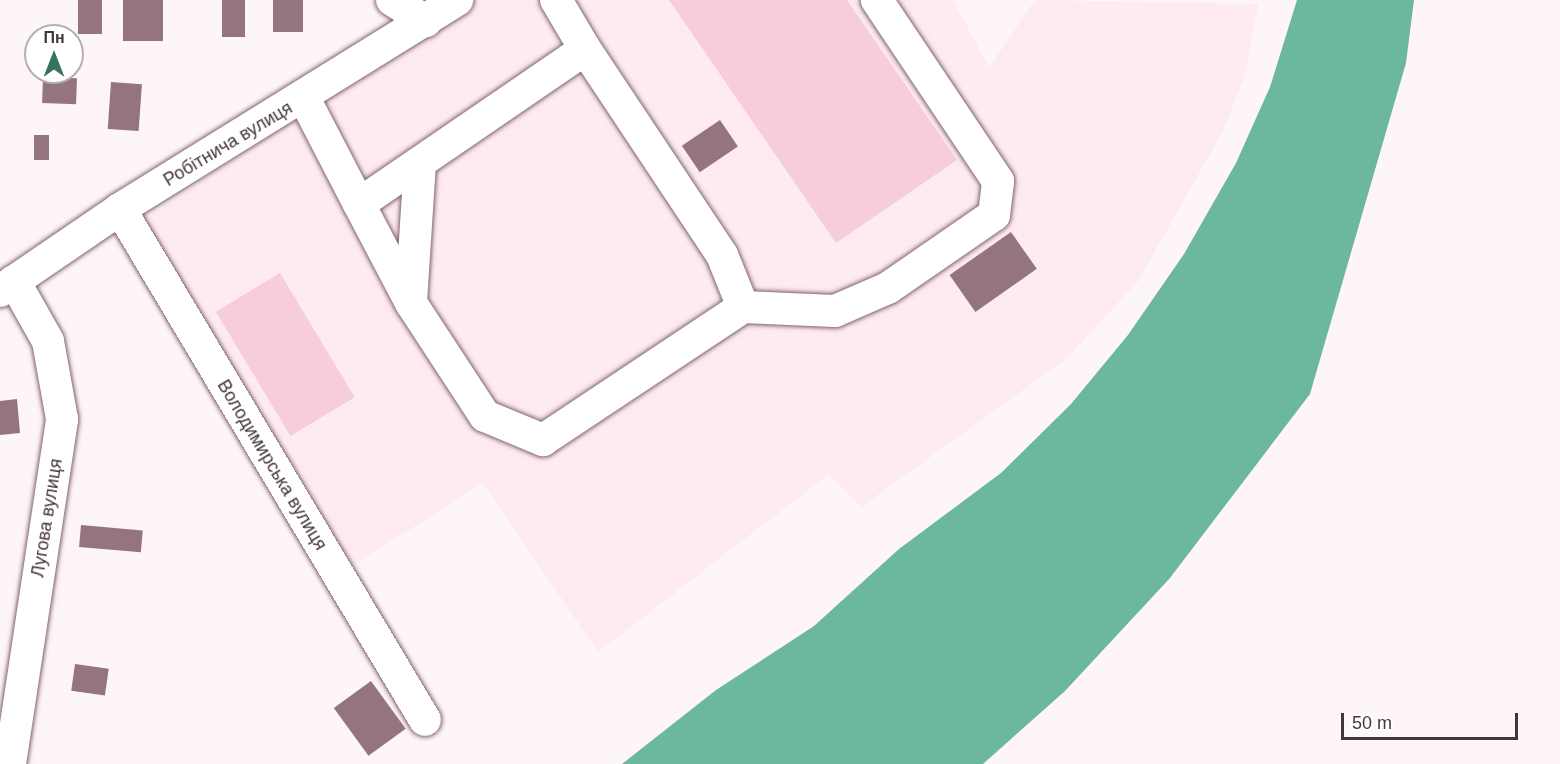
<!DOCTYPE html>
<meta charset="utf-8">
<style>
body{margin:0}
#map{position:relative;width:1560px;height:764px;overflow:hidden;background:#fdf5f8;font-family:Helvetica,sans-serif}
div>[style]{position:absolute}
[style*='--x']{left:calc(var(--x)*1px);top:calc(var(--y)*1px);width:calc(var(--w)*1px);rotate:calc(var(--a)*1deg)}
.built>*{inset:0;background:#fdeaf2}
.green>*{inset:0;background:#f7cdde;transform-origin:0 0}
.water>*{inset:0;background:#6cb89c}
.building>*{inset:0;background:#957482;transform-origin:0 0}
.roads{filter:drop-shadow(0 0 2px #826370) drop-shadow(0 0 2px #826370)}
.minor>*{height:32px;margin:-16px;padding:0 16px;transform-origin:16px;border-radius:16px;background:#fff}
span{translate:-50% -50%;white-space:nowrap;text-align:center;line-height:1.15;-webkit-text-stroke:6px #fff;paint-order:stroke}
.street-label{font-size:18px;color:#44363c}
.north{position:absolute;left:24px;top:24px;width:60px;height:60px;box-sizing:border-box;background:#fff;border:2px solid #b4afb1;border-radius:50%;rotate:0deg;font-size:16px;font-weight:700;line-height:24px;text-align:center;color:#44363c}
.north::after{content:'';display:block;margin:auto;width:21px;height:27px;background:#37735d;clip-path:polygon(50% 0,100% 100%,50% 72%,0 100%)}
.scale{position:absolute;left:1341px;top:713px;width:177px;height:27px;box-sizing:border-box;border:3px solid #44363c;border-top:0;padding-left:8px;font-size:18px;line-height:21px;white-space:nowrap;color:#44363c;-webkit-text-stroke:4px #fff;paint-order:stroke}
</style>
<div id="map">
<div class="built">
<i style="clip-path:polygon(473px 0,953px 0,989px 68px,1035px 0,1258px 4px,1245px 75px,1223px 131px,1138px 281px,1067px 358px,861px 507px,829px 474px,598px 652px,483px 483px,349px 568px,140px 222px)"></i>
</div>
<div class="green">
<i style="clip-path:polygon(669px 0,847px 0,957px 160px,836px 243px)"></i>
<i style="left:280px;top:273px;width:145px;height:75px;rotate:59deg"></i>
</div>
<div class="water">
<i style="clip-path:polygon(1297px 0,1414px 0,1406px 63px,1310px 394px,1170px 578px,1065px 691px,983px 764px,622px 764px,716px 690px,814px 626px,899px 549px,1001px 473px,1071px 404px,1128px 335px,1184px 254px,1236px 163px,1270px 87px)"></i>
</div>
<div class="building">
<i style="left:78px;top:0;width:24px;height:34px"></i>
<i style="left:123px;top:0;width:40px;height:41px"></i>
<i style="left:222px;top:0;width:23px;height:37px"></i>
<i style="left:273px;top:0;width:30px;height:32px"></i>
<i style="left:43px;top:77px;width:34px;height:26px;rotate:2deg"></i>
<i style="left:111px;top:82px;width:31px;height:47px;rotate:4deg"></i>
<i style="left:720px;top:120px;width:32px;height:46px;rotate:56deg"></i>
<i style="left:34px;top:135px;width:15px;height:25px"></i>
<i style="left:1011px;top:232px;width:45px;height:75px;rotate:55deg"></i>
<i style="clip-path:polygon(17px 399px,20px 433px,0 435px,0 401px)"></i>
<i style="left:81px;top:525px;width:62px;height:22px;rotate:5deg"></i>
<i style="left:75px;top:664px;width:34px;height:27px;rotate:8deg"></i>
<i style="left:371px;top:681px;width:59px;height:46px;rotate:54deg"></i>
</div>
<div class="roads">
<div class="minor">
<i style="--x:392;--y:0;--w:40;--a:32"></i>
<i style="--x:304;--y:98;--w:119;--a:62.6"></i>
<i style="--x:359;--y:204;--w:274;--a:-34.4"></i>
<i style="--x:585;--y:49;--w:57;--a:-120.6"></i>
<i style="--x:359;--y:204;--w:112;--a:62.3"></i>
<i style="--x:411;--y:303;--w:135;--a:56.8"></i>
<i style="--x:485;--y:416;--w:63;--a:22.5"></i>
<i style="--x:543;--y:440;--w:240;--a:-33.6"></i>
<i style="--x:743;--y:307;--w:56;--a:-112"></i>
<i style="--x:722;--y:255;--w:247;--a:-123.6"></i>
<i style="--x:120;--y:209;--w:595;--a:59.17"></i>
<i style="--x:0;--y:291;--w:145;--a:-34.3"></i>
<i style="--x:120;--y:209;--w:397;--a:-31.8"></i>
<i style="--x:411;--y:302;--w:139;--a:-86.3"></i>
<i style="--x:743;--y:307;--w:92;--a:2.5"></i>
<i style="--x:835;--y:311;--w:58;--a:-23.5"></i>
<i style="--x:888;--y:288;--w:129;--a:-34.6"></i>
<i style="--x:994;--y:215;--w:34;--a:-83"></i>
<i style="--x:998;--y:181;--w:218;--a:-123.8"></i>
<i style="--x:10;--y:764;--w:349;--a:-81.4"></i>
<i style="--x:62;--y:419;--w:79;--a:-100.2"></i>
<i style="--x:48;--y:341;--w:69;--a:-119.5"></i>
</div>
</div>
<div class="street-label">
<span style="left:228px;top:144px;rotate:-31deg">Робітнича вулиця</span>
<span style="left:272px;top:465px;rotate:59deg">Володимирська вулиця</span>
<span style="left:47px;top:518px;rotate:-81deg">Лугова вулиця</span>
</div>
<div class="north">Пн</div>
<div class="scale">50 m</div>
</div>
